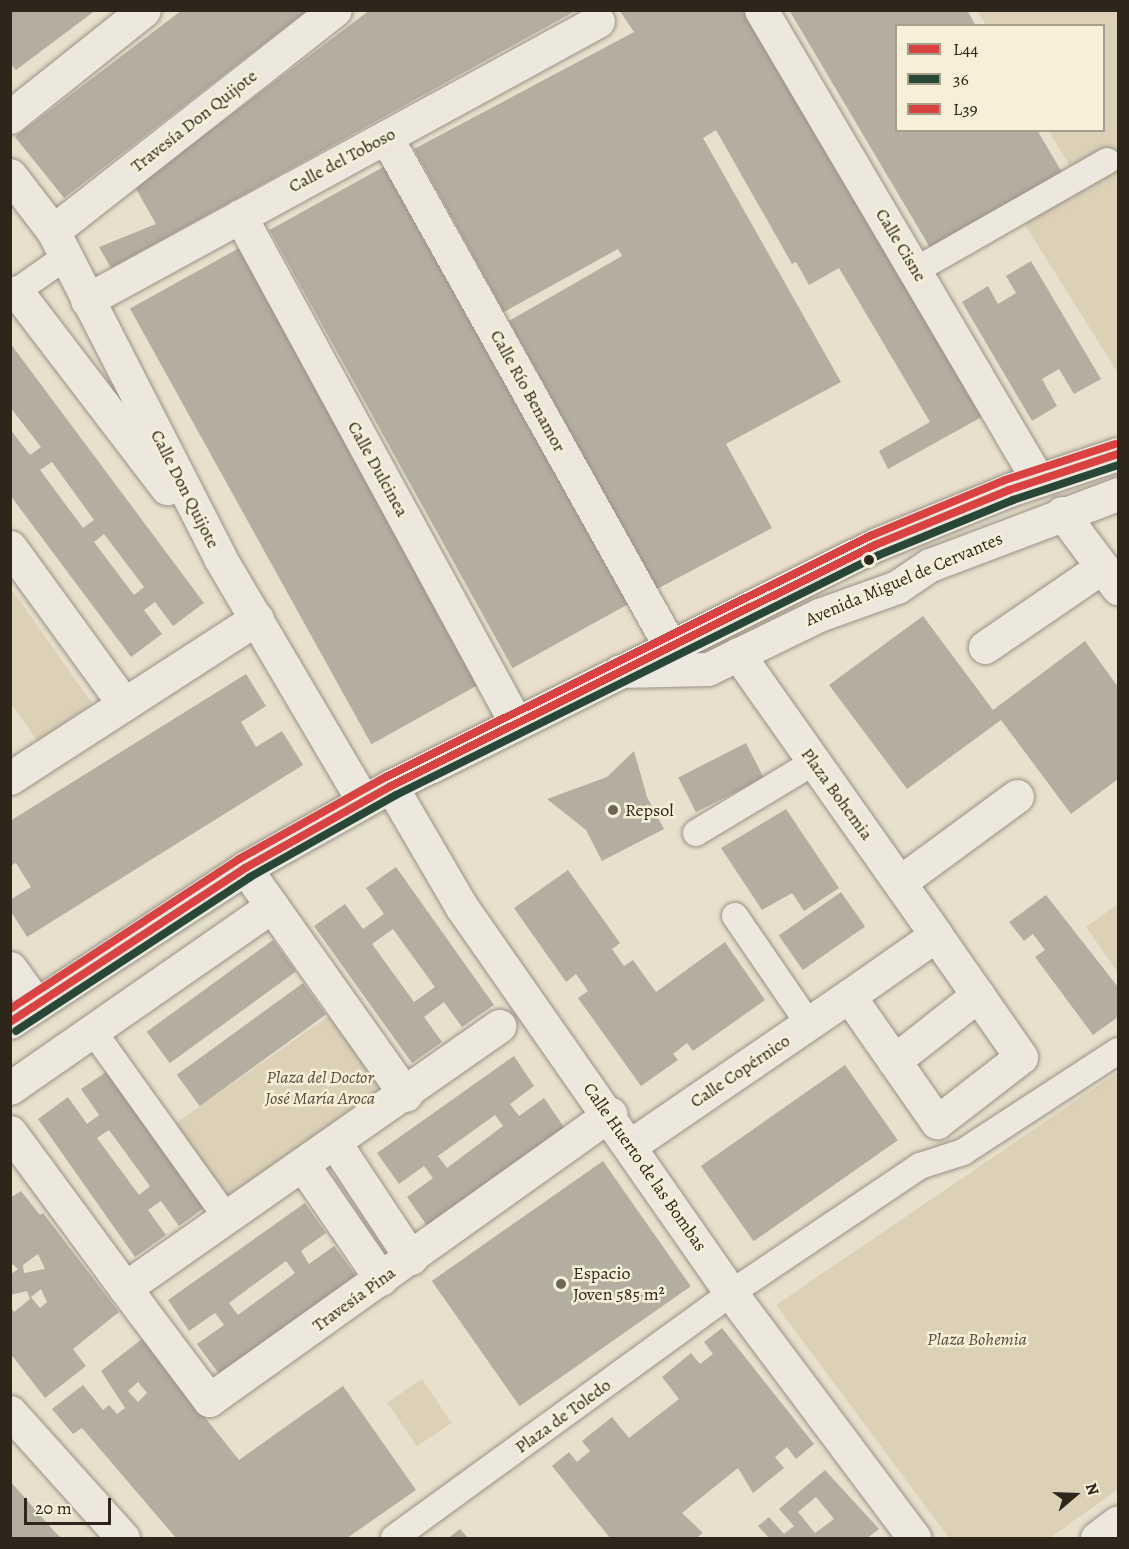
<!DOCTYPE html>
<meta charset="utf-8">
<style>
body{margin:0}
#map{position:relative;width:1129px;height:1549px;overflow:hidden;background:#e8e0cc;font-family:Alegreya,serif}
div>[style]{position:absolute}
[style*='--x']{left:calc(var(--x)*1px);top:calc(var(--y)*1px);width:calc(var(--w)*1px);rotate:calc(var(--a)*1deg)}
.green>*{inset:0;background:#dcd1b7;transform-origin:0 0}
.building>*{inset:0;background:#b4aea0;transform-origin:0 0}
.roads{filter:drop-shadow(0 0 2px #989286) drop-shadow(0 0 2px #989286)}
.pedestrian>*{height:26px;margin:-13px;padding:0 13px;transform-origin:13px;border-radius:13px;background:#ece8de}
.minor>*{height:33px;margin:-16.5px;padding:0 16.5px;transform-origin:16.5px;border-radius:16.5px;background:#ece8de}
.secondary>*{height:33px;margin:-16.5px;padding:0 16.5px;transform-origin:16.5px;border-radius:16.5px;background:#ece8de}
.bus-1>*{height:8px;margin:-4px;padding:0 4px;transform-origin:4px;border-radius:4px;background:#da4241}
.bus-2>*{height:8px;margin:-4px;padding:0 4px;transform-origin:4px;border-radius:4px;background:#294737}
.bus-3>*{height:8px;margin:-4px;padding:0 4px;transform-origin:4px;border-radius:4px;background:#da4241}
.dots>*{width:16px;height:16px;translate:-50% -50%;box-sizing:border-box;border:3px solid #f7efd7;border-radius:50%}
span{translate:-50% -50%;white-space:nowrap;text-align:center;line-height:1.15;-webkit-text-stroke:5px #f7efd7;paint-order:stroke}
.street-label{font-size:18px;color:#2e251b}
.poi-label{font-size:18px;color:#2e251b}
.left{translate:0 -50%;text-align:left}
.park-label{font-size:18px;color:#574d3e;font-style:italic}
.frame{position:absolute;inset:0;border:12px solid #2e251b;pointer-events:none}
.legend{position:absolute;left:895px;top:24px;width:210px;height:108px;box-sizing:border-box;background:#f7efd7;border:2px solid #a79e8c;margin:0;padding:8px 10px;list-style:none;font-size:18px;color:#2e251b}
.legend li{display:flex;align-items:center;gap:12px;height:30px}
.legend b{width:30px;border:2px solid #a79e8c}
.north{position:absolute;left:1045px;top:1465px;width:60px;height:60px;-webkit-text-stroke:4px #f7efd7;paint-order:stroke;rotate:71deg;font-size:16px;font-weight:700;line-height:24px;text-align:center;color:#2e251b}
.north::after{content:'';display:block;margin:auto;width:21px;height:27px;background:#2e251b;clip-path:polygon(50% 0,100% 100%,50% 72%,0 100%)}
.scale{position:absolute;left:24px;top:1498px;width:87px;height:27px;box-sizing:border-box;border:3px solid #2e251b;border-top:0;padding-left:8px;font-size:18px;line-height:21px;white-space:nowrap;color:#2e251b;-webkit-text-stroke:4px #f7efd7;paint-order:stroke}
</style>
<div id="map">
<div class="green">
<i style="clip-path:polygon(977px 11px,1118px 11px,1118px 373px,1017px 212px,1077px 178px,1049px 131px,1104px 130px,1104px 26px,986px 25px)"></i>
<i style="clip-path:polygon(10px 587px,92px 703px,38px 742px,11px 703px)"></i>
<i style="clip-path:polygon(1118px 904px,1118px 973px,1086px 927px)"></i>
<i style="left:343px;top:1006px;width:109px;height:218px;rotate:55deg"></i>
<i style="clip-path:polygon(1118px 1072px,1118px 1489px,1050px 1538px,949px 1538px,776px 1305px)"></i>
<i style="left:422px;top:1379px;width:53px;height:42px;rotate:56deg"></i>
</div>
<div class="building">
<i style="clip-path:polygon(10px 10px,96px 10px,16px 70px,10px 63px)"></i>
<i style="clip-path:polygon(182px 10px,308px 10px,64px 198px,15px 137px)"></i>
<i style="clip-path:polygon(370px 10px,577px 10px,111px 268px,99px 247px,156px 224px,135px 187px)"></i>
<i style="clip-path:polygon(619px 10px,747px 10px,987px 414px,888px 469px,879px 451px,930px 422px,839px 268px,809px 285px,796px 262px,792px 264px,716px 130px,703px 138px,841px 382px,726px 444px,772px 528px,657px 589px,509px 321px,622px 256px,618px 249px,504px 312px,414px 149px,634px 32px)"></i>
<i style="clip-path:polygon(789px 10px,967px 10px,976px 26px,896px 26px,896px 130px,1037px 130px,1066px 179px,935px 256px)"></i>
<i style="left:385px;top:166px;width:501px;height:132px;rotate:61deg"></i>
<i style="left:241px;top:247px;width:498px;height:127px;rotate:61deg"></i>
<i style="clip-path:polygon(1031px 261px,1101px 379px,1074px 394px,1059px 369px,1042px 379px,1057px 406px,1032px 421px,962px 302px,988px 286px,998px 304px,1016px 293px,1006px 276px)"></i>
<i style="clip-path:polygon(evenodd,10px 343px,204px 603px,173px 626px,155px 602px,144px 610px,162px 634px,131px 657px,10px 495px,10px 429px,30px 455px,41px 447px,10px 407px,10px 343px,52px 462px,94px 520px,83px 528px,40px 470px,52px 462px,10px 343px,104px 534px,144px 587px,134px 595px,94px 542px,104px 534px)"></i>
<i style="clip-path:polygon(923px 616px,993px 710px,1085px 641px,1118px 687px,1118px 779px,1071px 814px,1001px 720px,907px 789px,829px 685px)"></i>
<i style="clip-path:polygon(246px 674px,266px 706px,241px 722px,256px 747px,282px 731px,303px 765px,27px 937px,10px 910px,10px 900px,31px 887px,16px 863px,10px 866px,10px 821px)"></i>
<i style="left:746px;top:743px;width:39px;height:76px;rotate:63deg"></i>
<i style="clip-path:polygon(634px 751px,647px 797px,664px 829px,602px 861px,586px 830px,547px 799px,607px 777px)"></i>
<i style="clip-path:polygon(786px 809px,839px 888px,804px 911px,792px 893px,762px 910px,721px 848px)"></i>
<i style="clip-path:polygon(evenodd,396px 867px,494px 1005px,462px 1027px,444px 1002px,424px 1017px,442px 1042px,412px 1063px,314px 926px,345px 904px,363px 929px,384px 914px,366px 888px,396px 867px,393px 929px,435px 987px,414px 1002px,372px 944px,393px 929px)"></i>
<i style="clip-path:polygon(568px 870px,620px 943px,612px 949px,624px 966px,633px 960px,656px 992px,725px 942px,765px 1000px,693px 1051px,687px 1043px,673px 1054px,678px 1060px,641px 1086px,578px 998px,588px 991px,576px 974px,566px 982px,514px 908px)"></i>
<i style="left:841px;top:892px;width:42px;height:76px;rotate:55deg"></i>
<i style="clip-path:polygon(1046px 895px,1118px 987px,1118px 1017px,1093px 1035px,1035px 957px,1045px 950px,1033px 934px,1024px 941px,1009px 922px)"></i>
<i style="left:273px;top:940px;width:39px;height:156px;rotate:54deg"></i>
<i style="left:303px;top:983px;width:39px;height:156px;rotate:54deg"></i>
<i style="clip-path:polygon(evenodd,514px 1056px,534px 1086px,510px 1104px,519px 1116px,544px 1098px,566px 1130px,428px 1227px,407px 1197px,433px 1178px,424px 1166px,399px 1184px,377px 1153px,514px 1056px,495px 1115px,503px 1126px,447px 1168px,438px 1156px,495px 1115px)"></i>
<i style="left:845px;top:1065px;width:92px;height:176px;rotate:55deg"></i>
<i style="clip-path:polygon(evenodd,112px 1068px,208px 1205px,179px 1226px,161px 1201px,148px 1210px,166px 1235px,135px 1257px,38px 1119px,68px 1097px,87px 1124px,99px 1115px,81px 1089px,112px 1068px,109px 1130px,150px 1186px,139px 1195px,97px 1138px,109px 1130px)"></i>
<i style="left:603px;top:1161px;width:153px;height:209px;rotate:55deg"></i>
<i style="clip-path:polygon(evenodd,21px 1191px,40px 1215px,43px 1213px,119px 1312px,73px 1349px,86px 1366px,45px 1398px,10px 1353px,10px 1305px,14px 1312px,30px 1299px,27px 1291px,10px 1295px,10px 1275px,18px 1269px,10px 1262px,10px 1198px,21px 1191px,38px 1254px,45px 1269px,24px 1273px,23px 1265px,38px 1254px,21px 1191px,41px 1289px,47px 1302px,40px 1308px,31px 1297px,41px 1289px)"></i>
<i style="clip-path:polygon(evenodd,305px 1203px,326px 1233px,301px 1251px,309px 1264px,334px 1246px,357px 1277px,219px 1374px,197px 1344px,224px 1325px,215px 1313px,189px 1331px,168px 1300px,305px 1203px,286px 1261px,295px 1273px,238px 1315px,229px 1303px,286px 1261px)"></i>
<i style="clip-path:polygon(722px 1328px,814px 1444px,796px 1459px,787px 1447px,775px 1457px,784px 1468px,753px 1493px,738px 1468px,682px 1513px,703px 1533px,696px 1538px,610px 1538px,552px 1466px,569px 1452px,577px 1462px,590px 1451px,582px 1441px,612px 1417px,629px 1438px,679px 1399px,662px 1377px,691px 1353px,700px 1364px,713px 1354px,704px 1342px)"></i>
<i style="clip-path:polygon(evenodd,142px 1339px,239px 1460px,343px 1386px,416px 1490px,347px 1538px,176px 1538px,82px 1428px,73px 1434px,52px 1409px,83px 1385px,103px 1410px,109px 1405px,117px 1414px,125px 1408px,101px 1371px,142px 1339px,138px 1382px,147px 1393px,138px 1402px,128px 1391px,138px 1382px)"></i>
<i style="clip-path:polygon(evenodd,825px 1470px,879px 1529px,867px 1538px,769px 1538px,758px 1526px,769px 1517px,784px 1534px,794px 1526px,779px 1509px,825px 1470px,816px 1497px,834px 1519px,815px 1533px,798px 1512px,816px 1497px)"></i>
<i style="clip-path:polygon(10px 1481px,54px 1531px,61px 1538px,10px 1538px)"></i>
<i style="clip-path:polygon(460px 1529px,468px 1538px,448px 1538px)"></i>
</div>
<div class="roads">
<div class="pedestrian">
<i style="--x:916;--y:270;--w:220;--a:-29.7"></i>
<i style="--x:10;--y:296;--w:67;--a:-35.3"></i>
<i style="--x:696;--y:833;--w:138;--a:-31"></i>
<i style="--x:735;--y:916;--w:131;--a:55.6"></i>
<i style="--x:93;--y:1031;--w:230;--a:54.4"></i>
<i style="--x:394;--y:1538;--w:417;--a:-36"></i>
<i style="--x:731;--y:1293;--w:228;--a:-33.9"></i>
<i style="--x:920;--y:1166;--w:45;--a:-18"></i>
<i style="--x:963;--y:1152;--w:185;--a:-33.1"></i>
</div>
<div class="minor">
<i style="--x:761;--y:10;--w:546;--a:59.49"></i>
<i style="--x:10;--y:117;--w:171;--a:-38.6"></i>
<i style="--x:386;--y:137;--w:583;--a:60.84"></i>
<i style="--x:10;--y:175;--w:71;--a:52.5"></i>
<i style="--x:53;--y:231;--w:367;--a:62.9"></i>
<i style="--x:220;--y:558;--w:282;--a:59.5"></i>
<i style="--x:240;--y:216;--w:577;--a:61.44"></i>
<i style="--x:53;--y:231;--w:358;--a:-38.1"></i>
<i style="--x:17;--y:292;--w:247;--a:52.6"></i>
<i style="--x:87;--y:300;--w:582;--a:-28.63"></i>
<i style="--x:1062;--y:513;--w:94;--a:53.3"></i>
<i style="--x:10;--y:547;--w:194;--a:54"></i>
<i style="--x:985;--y:647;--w:142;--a:-34.4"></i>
<i style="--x:738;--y:654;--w:344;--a:54.8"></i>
<i style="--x:936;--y:935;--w:106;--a:145"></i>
<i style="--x:849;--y:996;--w:154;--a:55.1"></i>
<i style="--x:937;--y:1122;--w:106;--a:-37.7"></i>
<i style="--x:1021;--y:1057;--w:149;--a:-124.9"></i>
<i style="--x:620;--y:671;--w:88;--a:-1.3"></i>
<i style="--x:708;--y:669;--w:123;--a:-25.9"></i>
<i style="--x:819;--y:615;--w:83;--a:-19.7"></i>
<i style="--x:897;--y:587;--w:40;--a:-34"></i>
<i style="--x:930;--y:565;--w:201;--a:-20.7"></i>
<i style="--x:10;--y:778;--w:294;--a:-32.9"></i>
<i style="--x:391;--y:786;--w:139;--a:59.7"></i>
<i style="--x:461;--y:906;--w:472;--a:55.1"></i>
<i style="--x:731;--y:1293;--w:306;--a:53.2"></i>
<i style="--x:245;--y:868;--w:278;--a:54.7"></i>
<i style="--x:900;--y:882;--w:145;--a:-36.3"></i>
<i style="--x:10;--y:968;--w:44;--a:54.2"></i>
<i style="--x:894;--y:1061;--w:107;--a:-38.2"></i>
<i style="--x:10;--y:1088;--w:319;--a:-34.8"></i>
<i style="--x:10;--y:1132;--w:194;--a:53.6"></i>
<i style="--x:125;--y:1288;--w:457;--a:-35"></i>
<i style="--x:335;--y:1143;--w:138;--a:56.5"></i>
<i style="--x:631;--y:1145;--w:264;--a:-34.4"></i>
<i style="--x:303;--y:1165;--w:138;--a:55.6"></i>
<i style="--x:125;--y:1288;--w:140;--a:53.1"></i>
<i style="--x:209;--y:1400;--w:493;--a:-35.5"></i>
<i style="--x:10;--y:1412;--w:169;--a:48.1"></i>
<i style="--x:1097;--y:1538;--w:26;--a:-37"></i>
</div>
<div class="secondary">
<i style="--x:10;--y:1022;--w:281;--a:-33.2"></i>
<i style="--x:245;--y:868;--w:167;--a:-29.3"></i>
<i style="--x:391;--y:786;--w:541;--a:-26.47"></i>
<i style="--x:875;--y:545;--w:145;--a:-22.3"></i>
<i style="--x:1009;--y:490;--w:115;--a:-18.3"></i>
</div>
</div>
<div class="bus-1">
<i style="--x:10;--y:1022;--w:281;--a:-33.2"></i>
<i style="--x:245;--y:868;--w:167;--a:-29.3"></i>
<i style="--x:391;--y:786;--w:541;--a:-26.47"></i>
<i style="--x:875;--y:545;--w:145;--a:-22.3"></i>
<i style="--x:1009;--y:490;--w:115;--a:-18.3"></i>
</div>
<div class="bus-2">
<i style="--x:16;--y:1031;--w:280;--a:-33.3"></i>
<i style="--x:250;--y:877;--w:167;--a:-29.3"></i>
<i style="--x:396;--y:795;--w:539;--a:-26.42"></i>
<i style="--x:879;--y:555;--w:145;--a:-22.3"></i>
<i style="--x:1013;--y:500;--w:111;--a:-18.4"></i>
</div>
<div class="bus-3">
<i style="--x:10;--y:1009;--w:274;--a:-33.2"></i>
<i style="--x:239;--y:859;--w:168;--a:-29.2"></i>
<i style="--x:386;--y:777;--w:541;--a:-26.47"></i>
<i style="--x:870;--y:536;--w:146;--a:-22.5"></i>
<i style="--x:1005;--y:480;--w:116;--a:-18.1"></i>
</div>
<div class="dots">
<i style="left:869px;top:560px;background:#2e251b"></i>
<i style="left:613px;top:810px;background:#6f6659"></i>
<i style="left:561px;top:1284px;background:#6f6659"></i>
</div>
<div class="street-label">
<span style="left:194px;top:121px;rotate:-38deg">Travesía Don Quijote</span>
<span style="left:342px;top:160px;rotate:-28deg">Calle del Toboso</span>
<span style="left:901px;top:245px;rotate:59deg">Calle Cisne</span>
<span style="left:528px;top:391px;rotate:61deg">Calle Río Benamor</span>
<span style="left:378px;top:469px;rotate:61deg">Calle Dulcinea</span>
<span style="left:185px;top:489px;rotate:63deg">Calle Don Quijote</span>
<span style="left:904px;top:579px;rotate:-23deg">Avenida Miguel de Cervantes</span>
<span style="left:837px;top:794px;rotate:54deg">Plaza Bohemia</span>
<span style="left:740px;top:1071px;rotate:-34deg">Calle Copérnico</span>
<span style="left:645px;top:1167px;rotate:55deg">Calle Huerto de las Bombas</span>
<span style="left:354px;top:1299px;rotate:-36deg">Travesía Pina</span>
<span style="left:563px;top:1416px;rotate:-36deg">Plaza de Toledo</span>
</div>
<div class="poi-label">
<span class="left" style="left:625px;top:810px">Repsol</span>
<span class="left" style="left:573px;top:1284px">Espacio<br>Joven 585 m²</span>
</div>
<div class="park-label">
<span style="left:320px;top:1088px">Plaza del Doctor<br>José María Aroca</span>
<span style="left:977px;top:1339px">Plaza Bohemia</span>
</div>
<div class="frame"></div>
<ul class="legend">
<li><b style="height:8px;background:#da4241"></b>L44</li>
<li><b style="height:8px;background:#294737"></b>36</li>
<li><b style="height:8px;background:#da4241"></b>L39</li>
</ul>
<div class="north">N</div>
<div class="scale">20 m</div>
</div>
